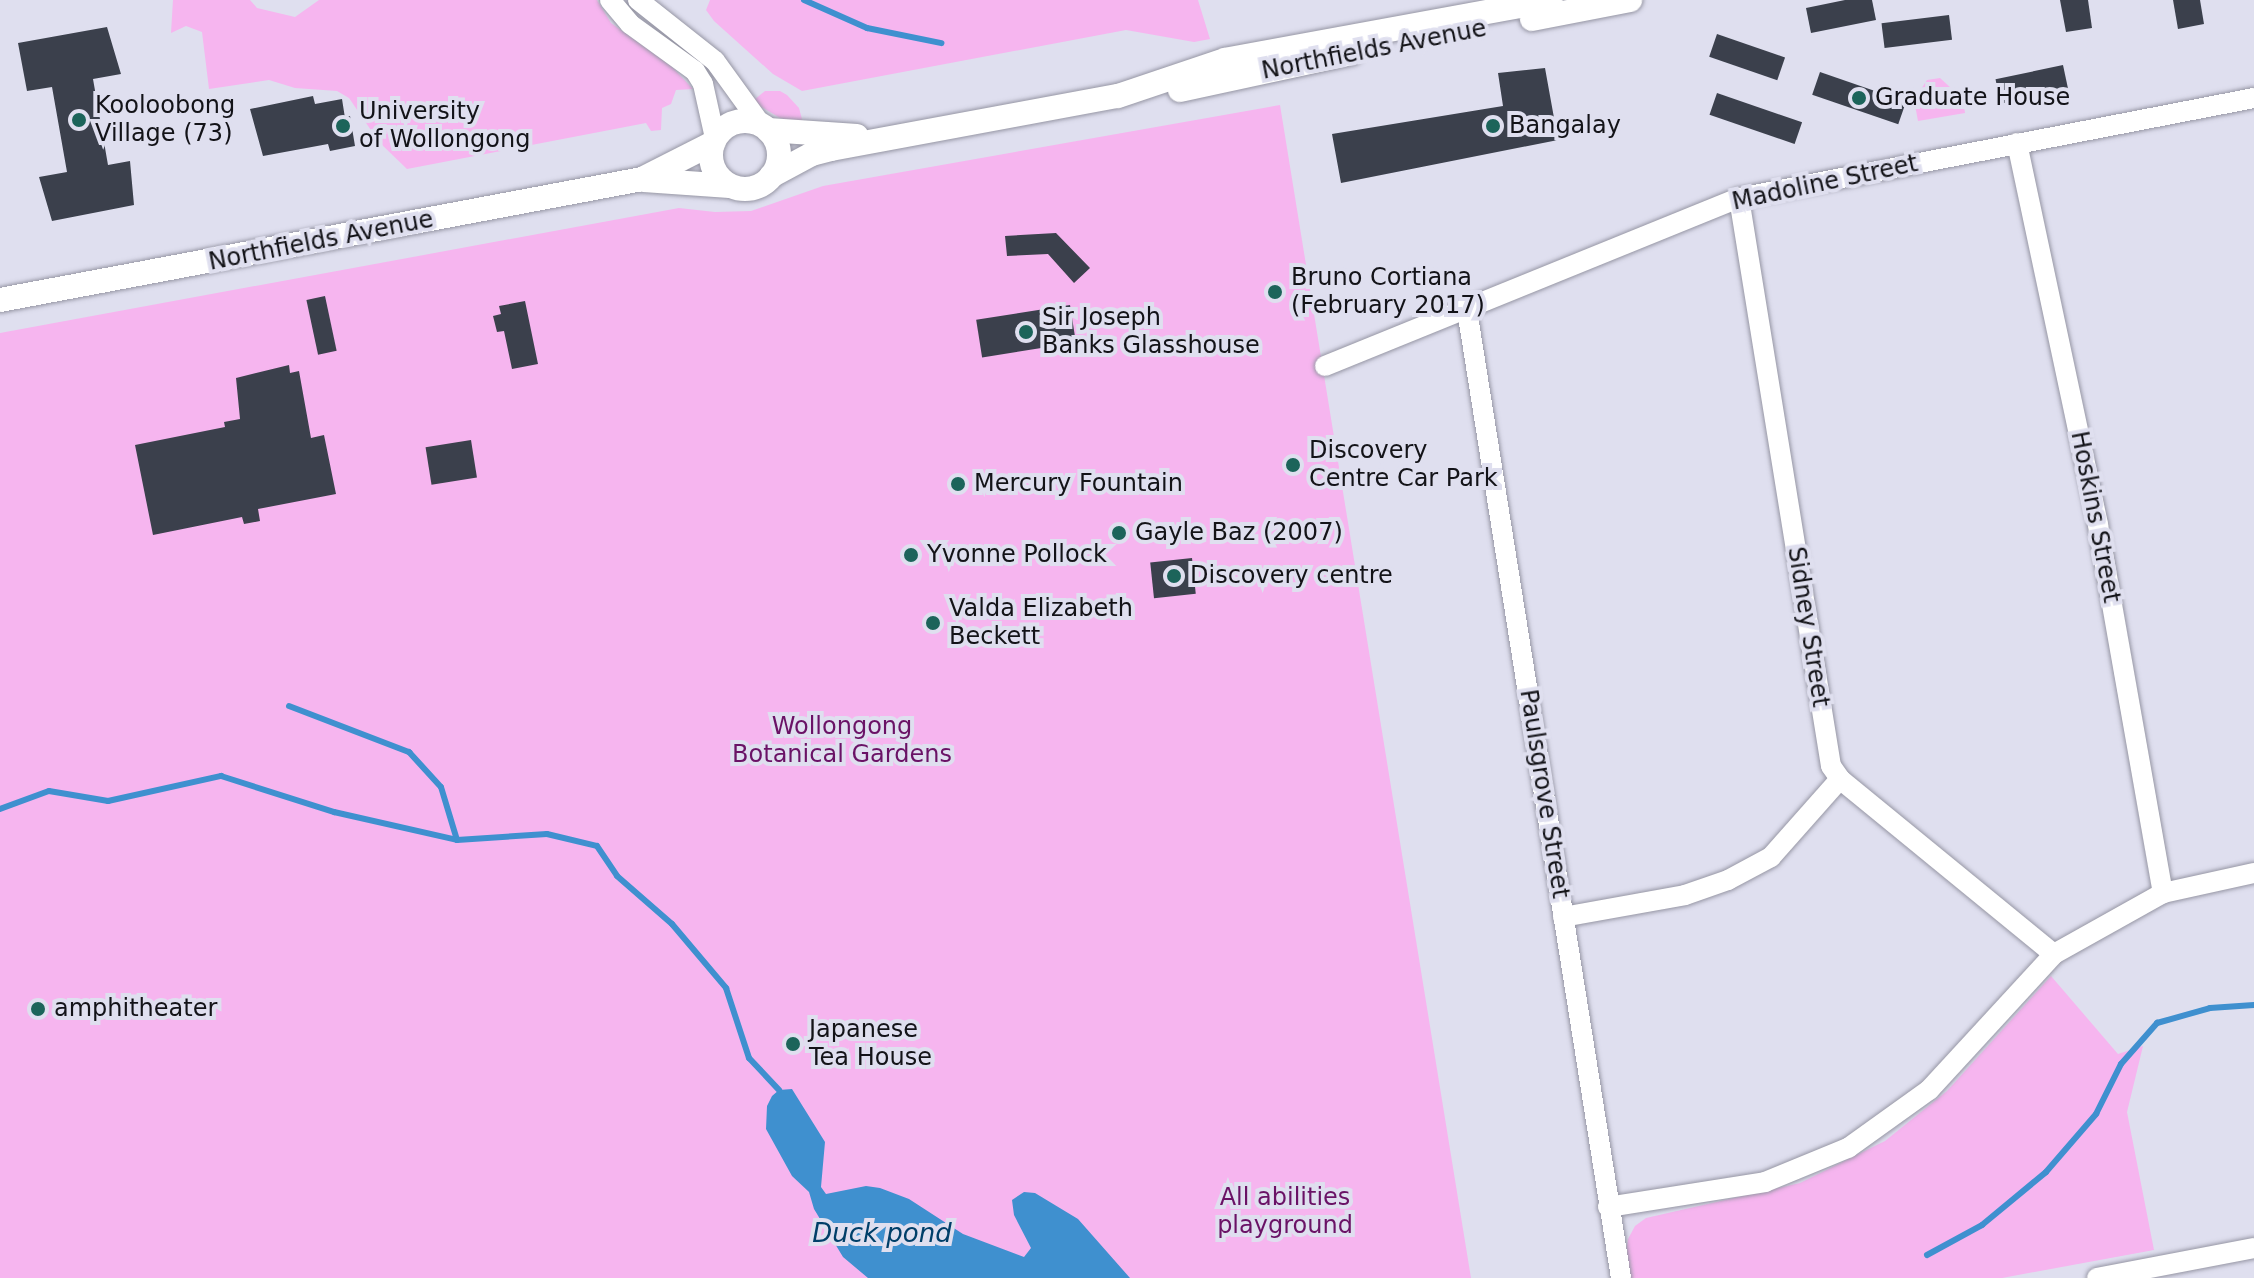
<!DOCTYPE html>
<style>
body{margin:0}
#map{position:relative;width:2254px;height:1278px;overflow:hidden;background:#dfdfef;font-family:"DejaVu Sans",sans-serif}
div>[style]{position:absolute}
[style*='--x']{left:calc(var(--x)*1px);top:calc(var(--y)*1px);width:calc(var(--w)*1px);rotate:calc(var(--a)*1deg)}
.green>*{inset:0;background:#f6b5ef}
.water>*{inset:0;background:#3f90cf}
.stream>*{height:6px;margin:-3px;padding:0 3px;transform-origin:3px;border-radius:3px;background:#3f90cf}
.building>*{inset:0;background:#3b404c;transform-origin:0 0}
.roads{filter:drop-shadow(0 0 2px #9696a4) drop-shadow(0 0 2px #9696a4)}
.minor>*{height:20px;margin:-10px;padding:0 10px;transform-origin:10px;border-radius:10px;background:#fff}
.major>*{height:24px;margin:-12px;padding:0 12px;transform-origin:12px;border-radius:12px;background:#fff}
.major>.ring{margin:-12px;padding:0;box-sizing:content-box;background:none;border:24px solid #fff;border-radius:50%}
.dots>*{width:22px;height:22px;translate:-50% -50%;box-sizing:border-box;border:4px solid #dfdfef;border-radius:50%}
span{translate:-50% -50%;white-space:nowrap;text-align:center;line-height:1.15;-webkit-text-stroke:8px #dfdfef;paint-order:stroke}
.street-label{font-size:24px;color:#131318}
.poi-label{font-size:24px;color:#131318}
.left{translate:0 -50%;text-align:left}
.park-label{font-size:24px;color:#6a1266}
.water-label{font-size:26px;color:#003f69;font-style:italic}
</style>
<div id="map">
<div class="green">
<i style="clip-path:polygon(173px 0,250px 0,257px 8px,295px 17px,319px 0,597px 0,611px 23px,672px 67px,693px 89px,676px 90px,671px 104px,662px 108px,661px 130px,651px 131px,646px 123px,407px 169px,379px 142px,349px 98px,337px 91px,295px 88px,269px 80px,209px 89px,202px 32px,186px 26px,171px 33px)"></i>
<i style="clip-path:polygon(710px 0,1198px 0,1210px 39px,1194px 42px,1126px 30px,802px 91px,773px 74px,714px 21px,706px 10px)"></i>
<i style="clip-path:polygon(1940px 78px,1963px 99px,1965px 113px,1918px 121px,1914px 100px,1927px 80px)"></i>
<i style="clip-path:polygon(765px 91px,780px 91px,787px 95px,799px 108px,803px 123px,780px 118px,760px 106px,754px 100px)"></i>
<i style="clip-path:polygon(1280px 105px,1471px 1278px,0 1278px,0 333px,679px 208px,715px 212px,751px 211px,823px 186px)"></i>
<i style="clip-path:polygon(2051px 976px,2118px 1054px,2143px 1046px,2127px 1112px,2154px 1250px,2002px 1278px,1631px 1278px,1626px 1252px,1628px 1239px,1635px 1226px,1646px 1218px,1800px 1183px,1885px 1141px,1947px 1091px)"></i>
</div>
<div class="water">
<i style="clip-path:polygon(792px 1089px,825px 1142px,821px 1187px,826px 1194px,866px 1186px,880px 1188px,909px 1199px,963px 1234px,1024px 1257px,1031px 1248px,1014px 1215px,1012px 1200px,1024px 1192px,1035px 1193px,1078px 1219px,1130px 1278px,868px 1278px,843px 1257px,814px 1209px,809px 1192px,792px 1176px,766px 1129px,767px 1106px,772px 1096px,779px 1090px)"></i>
</div>
<div class="stream">
<i style="--x:804;--y:0;--w:69;--a:24"></i>
<i style="--x:867;--y:28;--w:76;--a:11.5"></i>
<i style="--x:289;--y:706;--w:129;--a:21"></i>
<i style="--x:409;--y:752;--w:47;--a:47.6"></i>
<i style="--x:441;--y:787;--w:55;--a:73.2"></i>
<i style="--x:0;--y:809;--w:52;--a:-20.2"></i>
<i style="--x:49;--y:791;--w:60;--a:9.6"></i>
<i style="--x:108;--y:801;--w:116;--a:-12.5"></i>
<i style="--x:221;--y:776;--w:119;--a:17.7"></i>
<i style="--x:334;--y:812;--w:126;--a:12.8"></i>
<i style="--x:457;--y:840;--w:90;--a:-3.8"></i>
<i style="--x:547;--y:834;--w:51;--a:13.5"></i>
<i style="--x:597;--y:846;--w:36;--a:56"></i>
<i style="--x:617;--y:876;--w:73;--a:41.1"></i>
<i style="--x:672;--y:924;--w:84;--a:49.8"></i>
<i style="--x:726;--y:988;--w:74;--a:71.8"></i>
<i style="--x:749;--y:1058;--w:44;--a:46.8"></i>
<i style="--x:1927;--y:1255;--w:63;--a:-28.6"></i>
<i style="--x:1982;--y:1225;--w:83;--a:-39.6"></i>
<i style="--x:2046;--y:1172;--w:77;--a:-49.2"></i>
<i style="--x:2096;--y:1114;--w:56;--a:-63.4"></i>
<i style="--x:2121;--y:1064;--w:55;--a:-48.7"></i>
<i style="--x:2157;--y:1023;--w:55;--a:-15.8"></i>
<i style="--x:2210;--y:1008;--w:44;--a:-3.9"></i>
</div>
<div class="building">
<i style="clip-path:polygon(1845px 0,1872px 0,1876px 20px,1811px 33px,1806px 8px)"></i>
<i style="clip-path:polygon(2060px 0,2088px 0,2092px 28px,2066px 32px)"></i>
<i style="clip-path:polygon(2173px 0,2200px 0,2204px 24px,2178px 29px)"></i>
<i style="left:1949px;top:15px;width:25px;height:68px;rotate:83deg"></i>
<i style="clip-path:polygon(107px 27px,121px 74px,93px 79px,108px 165px,130px 161px,134px 205px,52px 221px,39px 177px,67px 172px,52px 87px,27px 91px,18px 43px)"></i>
<i style="left:1717px;top:34px;width:72px;height:24px;rotate:19deg"></i>
<i style="left:2063px;top:65px;width:25px;height:69px;rotate:78deg"></i>
<i style="clip-path:polygon(1545px 68px,1558px 140px,1341px 183px,1332px 134px,1503px 106px,1498px 73px)"></i>
<i style="left:1820px;top:72px;width:91px;height:24px;rotate:19deg"></i>
<i style="left:1717px;top:93px;width:90px;height:23px;rotate:19deg"></i>
<i style="clip-path:polygon(313px 96px,315px 104px,342px 99px,345px 118px,350px 116px,355px 146px,330px 151px,328px 144px,263px 156px,250px 109px)"></i>
<i style="clip-path:polygon(1056px 233px,1090px 268px,1074px 283px,1048px 254px,1007px 256px,1005px 236px)"></i>
<i style="left:325px;top:296px;width:56px;height:19px;rotate:78deg"></i>
<i style="clip-path:polygon(525px 301px,538px 364px,512px 369px,504px 331px,497px 332px,493px 316px,501px 314px,499px 306px)"></i>
<i style="left:1070px;top:305px;width:38px;height:95px;rotate:81deg"></i>
<i style="clip-path:polygon(289px 365px,290px 373px,299px 371px,311px 438px,324px 435px,336px 494px,258px 509px,260px 521px,244px 524px,242px 517px,153px 535px,135px 445px,225px 427px,224px 422px,240px 419px,236px 378px)"></i>
<i style="left:471px;top:440px;width:38px;height:46px;rotate:81deg"></i>
<i style="left:1192px;top:558px;width:36px;height:42px;rotate:84deg"></i>
</div>
<div class="roads">
<div class="minor">
<i style="--x:610;--y:0;--w:31;--a:50"></i>
<i style="--x:630;--y:24;--w:80;--a:35.9"></i>
<i style="--x:695;--y:71;--w:15;--a:58"></i>
<i style="--x:703;--y:84;--w:55;--a:77.5"></i>
<i style="--x:638;--y:0;--w:98;--a:38.4"></i>
<i style="--x:715;--y:61;--w:80;--a:54.1"></i>
<i style="--x:2017;--y:143;--w:390;--a:78"></i>
<i style="--x:2098;--y:525;--w:374;--a:80"></i>
<i style="--x:1739;--y:198;--w:575;--a:80.8"></i>
<i style="--x:1831;--y:766;--w:16;--a:55"></i>
<i style="--x:1840;--y:779;--w:276;--a:39.3"></i>
<i style="--x:1467;--y:310;--w:980;--a:80.96"></i>
<i style="--x:1325;--y:366;--w:447;--a:-22.1"></i>
<i style="--x:1739;--y:198;--w:525;--a:-10.99"></i>
<i style="--x:1563;--y:917;--w:124;--a:-10.2"></i>
<i style="--x:1685;--y:895;--w:46;--a:-19.2"></i>
<i style="--x:1728;--y:880;--w:49;--a:-28.1"></i>
<i style="--x:1771;--y:857;--w:104;--a:-48.5"></i>
<i style="--x:1608;--y:1207;--w:159;--a:-9"></i>
<i style="--x:1765;--y:1182;--w:90;--a:-22.3"></i>
<i style="--x:1848;--y:1148;--w:100;--a:-35.6"></i>
<i style="--x:1929;--y:1090;--w:185;--a:-47.4"></i>
<i style="--x:2054;--y:954;--w:125;--a:-29.2"></i>
<i style="--x:2163;--y:893;--w:93;--a:-12.4"></i>
<i style="--x:2097;--y:1278;--w:160;--a:-10.8"></i>
</div>
<div class="major">
<i style="--x:1532;--y:19;--w:100;--a:-11"></i>
<i style="--x:1180;--y:90;--w:175;--a:-12.2"></i>
<i class="ring" style="left:711px;top:121px;width:44px;height:44px"></i>
<i style="--x:768;--y:130;--w:89;--a:3.9"></i>
<i style="--x:771;--y:176;--w:47;--a:-28.2"></i>
<i style="--x:812;--y:154;--w:20;--a:-15"></i>
<i style="--x:831;--y:149;--w:292;--a:-10.5"></i>
<i style="--x:1118;--y:96;--w:113;--a:-18.6"></i>
<i style="--x:1225;--y:60;--w:331;--a:-10.4"></i>
<i style="--x:644;--y:180;--w:86;--a:4"></i>
<i style="--x:0;--y:300;--w:653;--a:-10.67"></i>
<i style="--x:642;--y:179;--w:80;--a:-26.9"></i>
</div>
</div>
<div class="dots">
<i style="left:1859px;top:98px;background:#1c645a"></i>
<i style="left:79px;top:120px;background:#1c645a"></i>
<i style="left:343px;top:126px;background:#1c645a"></i>
<i style="left:1493px;top:126px;background:#1c645a"></i>
<i style="left:1275px;top:292px;background:#1c645a"></i>
<i style="left:1026px;top:332px;background:#1c645a"></i>
<i style="left:1293px;top:465px;background:#1c645a"></i>
<i style="left:958px;top:484px;background:#1c645a"></i>
<i style="left:1119px;top:533px;background:#1c645a"></i>
<i style="left:911px;top:555px;background:#1c645a"></i>
<i style="left:1174px;top:576px;background:#1c645a"></i>
<i style="left:933px;top:623px;background:#1c645a"></i>
<i style="left:38px;top:1009px;background:#1c645a"></i>
<i style="left:793px;top:1044px;background:#1c645a"></i>
</div>
<div class="street-label">
<span style="left:1374px;top:50px;rotate:-11deg">Northfields Avenue</span>
<span style="left:1825px;top:183px;rotate:-12deg">Madoline Street</span>
<span style="left:321px;top:241px;rotate:-11deg">Northfields Avenue</span>
<span style="left:2095px;top:517px;rotate:79deg">Hoskins Street</span>
<span style="left:1808px;top:627px;rotate:81deg">Sidney Street</span>
<span style="left:1544px;top:794px;rotate:81deg">Paulsgrove Street</span>
</div>
<div class="poi-label">
<span class="left" style="left:1875px;top:98px">Graduate House</span>
<span class="left" style="left:95px;top:120px">Kooloobong<br>Village (73)</span>
<span class="left" style="left:359px;top:126px">University<br>of Wollongong</span>
<span class="left" style="left:1509px;top:126px">Bangalay</span>
<span class="left" style="left:1291px;top:292px">Bruno Cortiana<br>(February 2017)</span>
<span class="left" style="left:1042px;top:332px">Sir Joseph<br>Banks Glasshouse</span>
<span class="left" style="left:1309px;top:465px">Discovery<br>Centre Car Park</span>
<span class="left" style="left:974px;top:484px">Mercury Fountain</span>
<span class="left" style="left:1135px;top:533px">Gayle Baz (2007)</span>
<span class="left" style="left:927px;top:555px">Yvonne Pollock</span>
<span class="left" style="left:1190px;top:576px">Discovery centre</span>
<span class="left" style="left:949px;top:623px">Valda Elizabeth<br>Beckett</span>
<span class="left" style="left:54px;top:1009px">amphitheater</span>
<span class="left" style="left:809px;top:1044px">Japanese<br>Tea House</span>
</div>
<div class="park-label">
<span style="left:842px;top:741px">Wollongong<br>Botanical Gardens</span>
<span style="left:1285px;top:1212px">All abilities<br>playground</span>
</div>
<div class="water-label">
<span style="left:882px;top:1234px">Duck pond</span>
</div>
</div>
